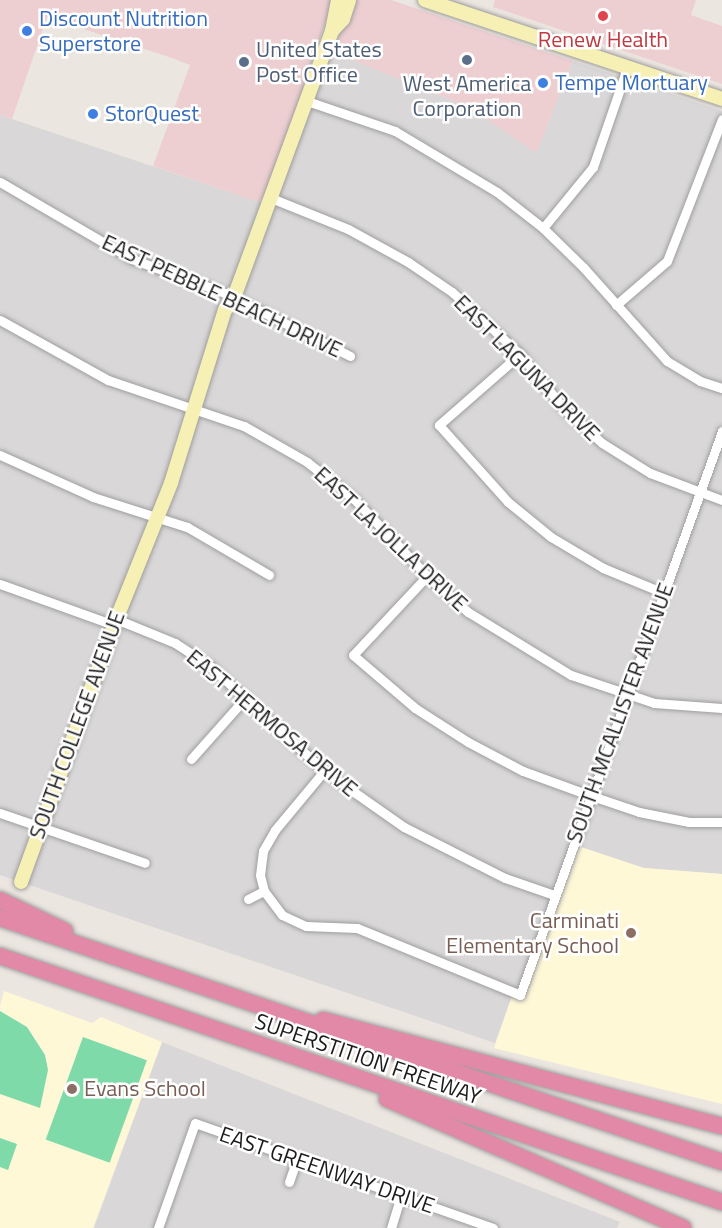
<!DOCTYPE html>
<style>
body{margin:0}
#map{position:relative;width:722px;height:1228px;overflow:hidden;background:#ece6e0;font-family:"Titillium Web",sans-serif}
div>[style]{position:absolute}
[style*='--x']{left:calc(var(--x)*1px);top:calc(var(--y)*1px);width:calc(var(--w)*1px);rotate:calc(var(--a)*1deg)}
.residential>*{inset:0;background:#d9d7d8}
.commercial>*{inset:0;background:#edcfd2}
.education>*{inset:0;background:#fef8d7}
.pitch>*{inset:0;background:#7fdaa9;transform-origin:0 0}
.roads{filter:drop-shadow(0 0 2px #9f9f9f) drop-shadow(0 0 2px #9f9f9f)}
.street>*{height:9px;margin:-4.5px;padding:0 4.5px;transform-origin:4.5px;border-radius:4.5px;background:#fff}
.secondary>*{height:14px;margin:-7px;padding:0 7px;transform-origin:7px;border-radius:7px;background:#f7f0b4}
.highway>*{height:16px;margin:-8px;padding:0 8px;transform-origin:8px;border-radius:8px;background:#e289a7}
.dots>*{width:16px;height:16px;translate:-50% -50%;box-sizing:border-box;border:3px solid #fff;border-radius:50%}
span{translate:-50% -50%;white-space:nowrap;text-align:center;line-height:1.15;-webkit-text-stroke:5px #fff;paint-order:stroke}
.shop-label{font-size:22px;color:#366cbe}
.left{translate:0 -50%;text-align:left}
.health-label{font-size:22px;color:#be3a42}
.service-label{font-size:22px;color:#4e5e75}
.street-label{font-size:22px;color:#1b1b1b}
.education-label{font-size:22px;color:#785e54}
.right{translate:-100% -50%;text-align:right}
</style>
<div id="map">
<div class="residential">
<i style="clip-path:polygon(326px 49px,471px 108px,536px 153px,573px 61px,722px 111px,722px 874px,644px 868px,611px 859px,520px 995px,513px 993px,495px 1043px,0 875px,0 115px,268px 205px)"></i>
<i style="clip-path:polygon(162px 1042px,620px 1222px,617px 1228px,94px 1228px)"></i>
</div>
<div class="commercial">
<i style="clip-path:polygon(0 0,333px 0,267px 192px,259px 202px,153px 166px,190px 65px,172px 58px,47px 17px,12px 119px,0 115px)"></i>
<i style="clip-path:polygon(352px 0,391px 0,573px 61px,536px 153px,471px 108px,333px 52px)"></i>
<i style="clip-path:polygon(495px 0,696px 0,691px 15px,722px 26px,722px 84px,493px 7px)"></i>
</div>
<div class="education">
<i style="clip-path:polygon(572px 844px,644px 868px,722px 874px,722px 1104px,494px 1048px,513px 993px,519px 995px)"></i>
<i style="clip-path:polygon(4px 991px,92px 1023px,101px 1017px,162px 1042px,93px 1228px,0 1228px,0 1006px)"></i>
</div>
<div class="pitch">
<i style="clip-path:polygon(0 1011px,27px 1027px,45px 1055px,48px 1070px,40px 1108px,0 1094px)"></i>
<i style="left:83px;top:1037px;width:68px;height:109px;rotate:20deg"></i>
<i style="clip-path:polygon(0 1138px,17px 1144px,8px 1170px,0 1167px)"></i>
</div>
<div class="roads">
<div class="street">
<i style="--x:307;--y:101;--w:93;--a:18.8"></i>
<i style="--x:395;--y:131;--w:119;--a:30.9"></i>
<i style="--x:497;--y:192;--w:58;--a:38"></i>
<i style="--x:543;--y:228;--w:56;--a:44.3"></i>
<i style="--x:583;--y:267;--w:126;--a:48.2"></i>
<i style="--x:667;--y:361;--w:39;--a:31"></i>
<i style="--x:700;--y:381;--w:23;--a:18"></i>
<i style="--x:0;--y:182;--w:153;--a:30.3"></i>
<i style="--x:132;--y:259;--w:99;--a:20.1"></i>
<i style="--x:225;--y:293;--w:140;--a:26.7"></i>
<i style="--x:271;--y:198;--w:83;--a:21.9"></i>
<i style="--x:348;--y:229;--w:68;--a:28.8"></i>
<i style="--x:408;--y:262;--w:53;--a:34.3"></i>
<i style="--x:452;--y:292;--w:92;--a:42.4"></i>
<i style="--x:520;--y:354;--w:70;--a:51.3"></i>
<i style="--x:564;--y:409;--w:51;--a:41.8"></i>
<i style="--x:602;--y:443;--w:57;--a:32"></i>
<i style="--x:650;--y:473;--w:77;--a:20.6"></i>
<i style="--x:543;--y:228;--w:79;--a:-50.7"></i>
<i style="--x:593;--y:167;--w:105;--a:-71"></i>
<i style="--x:616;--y:305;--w:67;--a:-40.8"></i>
<i style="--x:667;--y:261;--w:152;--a:-68.8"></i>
<i style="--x:0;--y:320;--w:124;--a:29.1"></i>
<i style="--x:108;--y:380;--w:144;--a:18.7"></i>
<i style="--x:244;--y:426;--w:73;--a:29.7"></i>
<i style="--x:307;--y:462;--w:60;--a:38.2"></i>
<i style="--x:354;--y:499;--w:106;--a:46.5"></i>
<i style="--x:427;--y:576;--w:55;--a:41.3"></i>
<i style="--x:468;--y:612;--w:121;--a:31.5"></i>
<i style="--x:571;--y:675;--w:88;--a:18.6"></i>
<i style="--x:654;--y:703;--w:68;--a:4.2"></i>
<i style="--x:520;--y:354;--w:108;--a:138.8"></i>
<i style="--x:439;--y:425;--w:103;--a:48.1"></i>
<i style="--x:508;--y:502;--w:55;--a:39.1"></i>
<i style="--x:551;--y:537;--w:61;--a:30.8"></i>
<i style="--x:603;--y:568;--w:66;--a:22.3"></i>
<i style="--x:0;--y:455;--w:102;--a:24.3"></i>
<i style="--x:93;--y:497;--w:99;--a:17.7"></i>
<i style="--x:187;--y:527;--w:95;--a:30.3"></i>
<i style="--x:427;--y:576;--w:108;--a:133.1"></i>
<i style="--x:353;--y:655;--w:82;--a:40.5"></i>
<i style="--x:415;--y:708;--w:63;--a:32.7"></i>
<i style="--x:468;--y:742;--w:62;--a:27.8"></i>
<i style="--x:523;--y:771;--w:70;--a:20"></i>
<i style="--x:589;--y:795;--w:53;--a:18.8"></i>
<i style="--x:639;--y:812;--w:51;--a:11.3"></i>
<i style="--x:689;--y:822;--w:33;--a:0"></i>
<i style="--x:0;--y:584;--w:121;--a:19.8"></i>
<i style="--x:116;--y:619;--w:64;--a:22.1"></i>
<i style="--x:175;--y:643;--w:42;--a:33.3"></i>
<i style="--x:210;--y:666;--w:155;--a:42.6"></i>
<i style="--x:324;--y:771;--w:98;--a:35"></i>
<i style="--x:404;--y:827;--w:113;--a:26.8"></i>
<i style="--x:505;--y:878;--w:52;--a:19.1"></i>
<i style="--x:191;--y:759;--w:83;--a:-48.4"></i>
<i style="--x:324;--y:771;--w:77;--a:129.7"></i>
<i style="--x:275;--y:830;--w:24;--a:120"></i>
<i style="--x:263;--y:851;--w:24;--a:97"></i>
<i style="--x:260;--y:875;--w:16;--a:76"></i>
<i style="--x:264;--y:891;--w:30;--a:53"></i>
<i style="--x:282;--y:915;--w:26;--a:25"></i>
<i style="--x:306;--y:926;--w:51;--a:2.2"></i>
<i style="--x:357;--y:928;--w:176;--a:22.3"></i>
<i style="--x:520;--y:995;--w:599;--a:-70.29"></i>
<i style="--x:0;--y:813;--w:153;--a:19"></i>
<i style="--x:248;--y:899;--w:18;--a:-27"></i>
<i style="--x:289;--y:1182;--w:24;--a:-71"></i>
<i style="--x:158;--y:1228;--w:111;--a:-70.6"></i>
<i style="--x:195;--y:1123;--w:316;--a:19.4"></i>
<i style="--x:391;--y:1228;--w:34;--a:-73"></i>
</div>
<div class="secondary">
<i style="--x:425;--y:0;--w:313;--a:18.4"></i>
<i style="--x:332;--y:31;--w:32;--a:-79"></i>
<i style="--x:21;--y:882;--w:273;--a:-70.1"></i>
<i style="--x:114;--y:625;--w:153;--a:-68.1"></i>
<i style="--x:171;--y:483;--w:181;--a:-72.7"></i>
<i style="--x:225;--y:310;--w:13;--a:-51"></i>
<i style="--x:233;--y:300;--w:287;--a:-69.8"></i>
<i style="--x:332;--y:31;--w:16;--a:-47"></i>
<i style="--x:343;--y:19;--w:20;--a:-72"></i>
</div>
<div class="highway">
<i style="--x:0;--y:900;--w:72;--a:25.5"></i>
<i style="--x:0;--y:918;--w:762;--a:18.67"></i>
<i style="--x:0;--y:956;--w:763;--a:18.82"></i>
<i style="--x:323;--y:1020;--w:413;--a:14.9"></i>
<i style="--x:387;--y:1099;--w:323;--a:23.5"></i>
</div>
</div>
<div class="dots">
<i style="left:603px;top:16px;background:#e0444e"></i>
<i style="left:27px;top:31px;background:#3f7fe0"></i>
<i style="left:467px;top:60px;background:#5c6f8a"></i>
<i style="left:244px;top:62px;background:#5c6f8a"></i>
<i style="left:543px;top:83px;background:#3f7fe0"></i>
<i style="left:93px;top:114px;background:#3f7fe0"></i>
<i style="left:631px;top:933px;background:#8d6e63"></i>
<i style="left:72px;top:1089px;background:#8d6e63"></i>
</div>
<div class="shop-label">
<span class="left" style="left:39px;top:31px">Discount Nutrition<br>Superstore</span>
<span class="left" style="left:555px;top:83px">Tempe Mortuary</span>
<span class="left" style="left:105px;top:114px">StorQuest</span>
</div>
<div class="health-label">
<span style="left:603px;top:40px">Renew Health</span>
</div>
<div class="service-label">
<span class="left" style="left:256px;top:62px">United States<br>Post Office</span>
<span style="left:467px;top:96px">West America<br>Corporation</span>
</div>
<div class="street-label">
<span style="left:222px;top:296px;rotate:25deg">EAST PEBBLE BEACH DRIVE</span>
<span style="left:527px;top:368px;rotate:45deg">EAST LAGUNA DRIVE</span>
<span style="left:391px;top:539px;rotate:43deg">EAST LA JOLLA DRIVE</span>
<span style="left:620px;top:713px;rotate:-70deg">SOUTH MCALLISTER AVENUE</span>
<span style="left:272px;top:723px;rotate:40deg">EAST HERMOSA DRIVE</span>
<span style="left:77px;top:725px;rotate:-70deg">SOUTH COLLEGE AVENUE</span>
<span style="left:368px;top:1059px;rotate:19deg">SUPERSTITION FREEWAY</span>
<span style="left:327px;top:1170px;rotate:19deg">EAST GREENWAY DRIVE</span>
</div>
<div class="education-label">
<span class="right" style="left:619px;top:933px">Carminati<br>Elementary School</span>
<span class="left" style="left:84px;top:1089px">Evans School</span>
</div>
</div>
